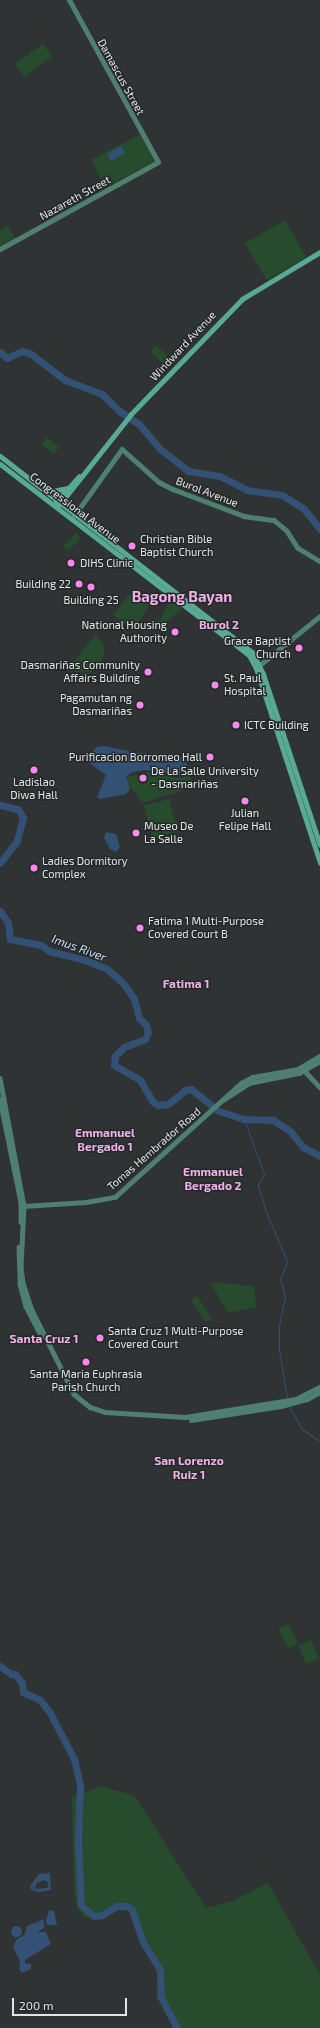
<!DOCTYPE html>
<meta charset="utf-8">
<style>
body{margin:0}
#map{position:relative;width:320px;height:2028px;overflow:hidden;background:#2f3333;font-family:"Exo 2",sans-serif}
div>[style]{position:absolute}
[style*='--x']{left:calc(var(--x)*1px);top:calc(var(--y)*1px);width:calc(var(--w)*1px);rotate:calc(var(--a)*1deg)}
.green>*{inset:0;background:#264b2d;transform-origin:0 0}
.water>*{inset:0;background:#335174;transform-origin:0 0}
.round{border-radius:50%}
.stream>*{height:1px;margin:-0.5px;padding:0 0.5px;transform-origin:0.5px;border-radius:0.5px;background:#335174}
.river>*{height:7px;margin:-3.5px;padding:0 3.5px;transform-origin:3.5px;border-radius:3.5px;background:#335174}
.tertiary>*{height:4.5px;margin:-2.25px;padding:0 2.25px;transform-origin:2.25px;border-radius:2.25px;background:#4e7f71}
.secondary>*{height:5px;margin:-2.5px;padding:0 2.5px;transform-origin:2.5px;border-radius:2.5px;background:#58aa94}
.dots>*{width:11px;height:11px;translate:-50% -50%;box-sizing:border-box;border:2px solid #252929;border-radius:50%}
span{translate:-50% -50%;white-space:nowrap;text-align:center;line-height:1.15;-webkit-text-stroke:3px #252929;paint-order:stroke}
.street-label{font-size:11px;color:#e2e5e5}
.poi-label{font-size:11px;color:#e2e5e5}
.left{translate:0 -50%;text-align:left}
.right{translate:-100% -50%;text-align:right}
.neighbourhood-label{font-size:12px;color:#eeb0e6;font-weight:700}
.water-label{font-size:12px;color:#cbdff7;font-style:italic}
.district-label{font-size:15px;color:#eeb0e6;font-weight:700}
.scale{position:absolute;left:12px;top:1998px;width:115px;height:18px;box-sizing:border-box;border:2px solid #e2e5e5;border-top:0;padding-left:5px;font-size:12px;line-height:14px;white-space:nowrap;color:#e2e5e5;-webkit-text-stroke:3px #252929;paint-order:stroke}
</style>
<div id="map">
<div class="green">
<i style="left:43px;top:44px;width:16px;height:34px;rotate:55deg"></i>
<i style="left:141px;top:134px;width:31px;height:56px;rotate:63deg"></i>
<i style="left:285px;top:220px;width:43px;height:46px;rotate:60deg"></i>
<i style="clip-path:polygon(8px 226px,15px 238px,0 246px,0 230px)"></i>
<i style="left:156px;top:345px;width:19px;height:9px;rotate:43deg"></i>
<i style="left:47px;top:437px;width:16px;height:9px;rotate:40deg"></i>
<i style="left:76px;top:533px;width:7px;height:18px;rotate:45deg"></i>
<i style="clip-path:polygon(133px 590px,151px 602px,134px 629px,113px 615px)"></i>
<i style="clip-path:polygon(171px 600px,182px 608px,164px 625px,159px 621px)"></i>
<i style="clip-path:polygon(96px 634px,105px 649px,100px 668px,85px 675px,67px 670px)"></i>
<i style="clip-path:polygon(149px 772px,178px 778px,190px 775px,194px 787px,142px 803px,128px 783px,127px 777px)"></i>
<i style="left:169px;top:799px;width:34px;height:26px;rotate:75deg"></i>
<i style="clip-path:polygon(210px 1282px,254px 1286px,256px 1307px,228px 1313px)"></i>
<i style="left:197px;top:1296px;width:27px;height:7px;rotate:56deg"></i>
<i style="left:289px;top:1624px;width:22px;height:11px;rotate:66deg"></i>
<i style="left:311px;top:1640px;width:20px;height:14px;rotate:66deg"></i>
<i style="clip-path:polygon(101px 1786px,135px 1796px,206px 1908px,230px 1902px,268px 1883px,320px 1975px,320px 2028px,174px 2028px,156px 1996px,159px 1977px,152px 1961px,142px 1946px,132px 1915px,126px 1910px,119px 1909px,93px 1920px,84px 1916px,77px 1907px,74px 1890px,72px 1798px)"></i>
</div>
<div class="water">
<i style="left:121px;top:146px;width:8px;height:16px;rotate:60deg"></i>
<i style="clip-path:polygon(104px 746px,139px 753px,177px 755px,186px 760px,189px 772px,183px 776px,145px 770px,133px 772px,126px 776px,130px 789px,126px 794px,100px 799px,97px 797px,106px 775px,89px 763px,89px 754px,97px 747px)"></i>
<i style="clip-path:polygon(106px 832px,116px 834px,120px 847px,116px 852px,110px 849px,104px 838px)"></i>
<i style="clip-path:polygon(evenodd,50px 1873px,51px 1890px,39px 1892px,31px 1890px,30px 1886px,39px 1874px,50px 1873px,44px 1880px,49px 1883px,47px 1888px,34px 1889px,37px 1883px,44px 1880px)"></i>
<i style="clip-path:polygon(49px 1910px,54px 1911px,57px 1925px,47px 1925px,46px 1920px)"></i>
<i style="clip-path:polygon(44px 1919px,44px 1928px,37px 1932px,46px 1932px,51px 1944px,25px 1960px,25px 1963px,31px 1964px,31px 1969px,22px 1973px,19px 1969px,20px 1961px,13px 1947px,16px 1940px,25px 1934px,27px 1926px)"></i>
<i class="round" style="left:10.5px;top:1925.5px;width:11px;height:11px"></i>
</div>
<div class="stream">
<i style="--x:244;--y:1119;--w:59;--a:70"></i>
<i style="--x:264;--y:1174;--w:13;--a:119"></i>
<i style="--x:258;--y:1185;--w:28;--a:73"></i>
<i style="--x:266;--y:1212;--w:53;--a:66.8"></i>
<i style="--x:287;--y:1261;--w:19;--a:111"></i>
<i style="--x:280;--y:1279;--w:19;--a:74"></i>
<i style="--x:285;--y:1297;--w:30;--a:102"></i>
<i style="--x:279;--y:1326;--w:24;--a:90"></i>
<i style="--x:279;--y:1350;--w:49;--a:80.5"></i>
<i style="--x:289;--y:1406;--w:25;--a:61"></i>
<i style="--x:301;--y:1428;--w:24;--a:36"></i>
</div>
<div class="river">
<i style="--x:0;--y:352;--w:9;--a:41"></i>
<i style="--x:7;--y:358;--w:17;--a:-25"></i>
<i style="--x:22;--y:351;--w:9;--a:18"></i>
<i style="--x:31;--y:354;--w:43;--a:37.4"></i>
<i style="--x:65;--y:380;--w:40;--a:21"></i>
<i style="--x:102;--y:394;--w:23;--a:45"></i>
<i style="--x:118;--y:410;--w:25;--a:34"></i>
<i style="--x:139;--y:424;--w:31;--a:50"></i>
<i style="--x:159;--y:448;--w:37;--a:38"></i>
<i style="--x:188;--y:471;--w:32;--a:9"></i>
<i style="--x:220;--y:476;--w:30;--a:27"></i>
<i style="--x:247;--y:490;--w:35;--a:8"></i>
<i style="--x:282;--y:495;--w:26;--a:32"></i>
<i style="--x:304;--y:509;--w:26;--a:51"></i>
<i style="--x:0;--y:805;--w:18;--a:13"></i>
<i style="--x:18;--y:809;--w:10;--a:61"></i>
<i style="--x:23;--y:818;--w:24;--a:105"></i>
<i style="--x:17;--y:841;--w:28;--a:128"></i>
<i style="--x:0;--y:911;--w:14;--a:56"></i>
<i style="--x:8;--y:923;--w:16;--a:83"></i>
<i style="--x:10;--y:939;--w:32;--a:11"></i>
<i style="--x:41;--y:945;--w:10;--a:37"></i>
<i style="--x:49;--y:951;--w:37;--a:14"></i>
<i style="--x:85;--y:960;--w:24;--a:22"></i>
<i style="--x:107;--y:969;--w:21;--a:41"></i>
<i style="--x:123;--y:983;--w:19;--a:55"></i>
<i style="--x:134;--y:999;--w:20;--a:75"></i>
<i style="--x:139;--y:1018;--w:10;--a:45"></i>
<i style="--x:146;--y:1025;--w:7;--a:74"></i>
<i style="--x:148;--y:1032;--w:8;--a:113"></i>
<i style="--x:145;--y:1039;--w:22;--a:159"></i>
<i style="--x:124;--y:1047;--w:13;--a:135"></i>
<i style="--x:115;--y:1056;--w:9;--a:96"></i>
<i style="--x:114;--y:1065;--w:30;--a:30"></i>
<i style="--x:140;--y:1080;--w:24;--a:60"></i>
<i style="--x:152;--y:1101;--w:7;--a:34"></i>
<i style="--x:158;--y:1105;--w:10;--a:-6"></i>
<i style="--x:168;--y:1104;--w:22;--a:-39"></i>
<i style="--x:185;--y:1090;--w:6;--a:-9"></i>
<i style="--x:191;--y:1089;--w:27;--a:39"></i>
<i style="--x:216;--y:1110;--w:29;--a:18"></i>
<i style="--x:244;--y:1119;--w:29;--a:2"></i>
<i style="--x:273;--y:1120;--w:20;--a:33"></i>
<i style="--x:290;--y:1131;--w:21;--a:51"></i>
<i style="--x:303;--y:1147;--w:19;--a:28"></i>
<i style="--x:0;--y:1666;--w:14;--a:36"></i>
<i style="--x:11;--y:1674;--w:4;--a:0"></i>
<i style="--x:15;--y:1674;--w:11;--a:52"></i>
<i style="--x:22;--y:1683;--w:9;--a:84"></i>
<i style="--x:23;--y:1692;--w:19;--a:25"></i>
<i style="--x:40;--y:1700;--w:16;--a:52"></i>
<i style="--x:50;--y:1713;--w:52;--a:62.4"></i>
<i style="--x:74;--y:1759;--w:28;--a:77"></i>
<i style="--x:80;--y:1786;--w:54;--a:92.1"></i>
<i style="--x:78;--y:1840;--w:65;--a:87.4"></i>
<i style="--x:81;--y:1905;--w:17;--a:40"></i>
<i style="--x:94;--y:1916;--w:8;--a:-7"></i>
<i style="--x:102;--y:1915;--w:17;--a:-31"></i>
<i style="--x:117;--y:1906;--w:10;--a:0"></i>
<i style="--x:127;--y:1906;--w:6;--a:39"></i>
<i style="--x:132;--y:1910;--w:36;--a:71"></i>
<i style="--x:144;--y:1944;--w:31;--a:58"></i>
<i style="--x:160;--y:1970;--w:27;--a:88"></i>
<i style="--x:161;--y:1997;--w:35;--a:63"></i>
</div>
<div class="tertiary">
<i style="--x:0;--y:249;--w:180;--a:-28.8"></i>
<i style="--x:158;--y:162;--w:185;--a:-118.8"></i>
<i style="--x:74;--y:516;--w:82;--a:-54.4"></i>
<i style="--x:122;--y:449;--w:50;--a:41.7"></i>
<i style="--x:159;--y:482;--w:16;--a:27"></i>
<i style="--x:173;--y:489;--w:76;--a:20.8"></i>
<i style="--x:244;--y:516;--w:30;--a:8"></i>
<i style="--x:274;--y:520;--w:17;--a:40"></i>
<i style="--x:287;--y:531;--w:20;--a:57"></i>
<i style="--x:298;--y:548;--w:26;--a:31"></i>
<i style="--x:256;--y:668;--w:82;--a:-39.1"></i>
<i style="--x:303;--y:1069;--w:25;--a:47"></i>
<i style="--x:0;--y:1078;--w:130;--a:79.4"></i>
<i style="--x:24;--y:1206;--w:61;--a:92.8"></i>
<i style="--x:21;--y:1267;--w:16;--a:83"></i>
<i style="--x:23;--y:1283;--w:26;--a:72"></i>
<i style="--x:31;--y:1308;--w:96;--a:63.4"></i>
<i style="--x:74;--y:1394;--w:21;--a:39"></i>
<i style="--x:90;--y:1407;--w:16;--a:18"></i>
<i style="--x:105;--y:1412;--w:80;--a:3.6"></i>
<i style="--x:185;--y:1417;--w:112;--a:-9.2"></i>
<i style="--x:296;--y:1399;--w:27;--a:-27"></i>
<i style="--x:0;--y:1099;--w:105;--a:78.5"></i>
<i style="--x:21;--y:1202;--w:20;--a:90"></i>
<i style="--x:223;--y:1100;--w:31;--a:-33"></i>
<i style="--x:249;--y:1083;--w:51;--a:-11.3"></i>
<i style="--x:299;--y:1073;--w:24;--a:-30"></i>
<i style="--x:23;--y:1206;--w:63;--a:-3.6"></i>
<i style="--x:86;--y:1202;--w:29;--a:-10"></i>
<i style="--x:115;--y:1197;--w:170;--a:-42.1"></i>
<i style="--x:241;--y:1083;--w:13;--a:-27"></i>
<i style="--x:253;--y:1077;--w:46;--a:-10.1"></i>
<i style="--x:298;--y:1069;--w:26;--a:-31"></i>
<i style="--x:19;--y:1247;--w:37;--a:88"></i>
<i style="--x:20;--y:1284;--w:23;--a:75"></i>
<i style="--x:26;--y:1306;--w:29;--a:63"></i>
<i style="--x:191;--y:1420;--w:91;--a:-8.8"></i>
<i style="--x:281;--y:1406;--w:27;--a:-15"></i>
<i style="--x:307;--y:1399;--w:15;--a:-28"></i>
</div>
<div class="secondary">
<i style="--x:0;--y:456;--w:319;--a:37.9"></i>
<i style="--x:252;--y:652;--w:25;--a:63"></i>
<i style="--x:263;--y:674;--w:180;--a:71.6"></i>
<i style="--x:0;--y:464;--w:314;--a:37.5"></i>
<i style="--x:249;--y:655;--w:15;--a:62"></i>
<i style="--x:256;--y:668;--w:205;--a:71.8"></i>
<i style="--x:47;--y:492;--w:20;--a:-11"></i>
<i style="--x:55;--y:503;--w:36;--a:-48"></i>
<i style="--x:59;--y:505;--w:116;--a:-51.6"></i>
<i style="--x:131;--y:414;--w:160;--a:-46"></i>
<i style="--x:242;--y:299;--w:91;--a:-31.1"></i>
</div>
<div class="dots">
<i style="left:132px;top:546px;background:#f788ec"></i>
<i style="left:71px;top:563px;background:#f788ec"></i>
<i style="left:79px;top:584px;background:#f788ec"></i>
<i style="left:91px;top:587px;background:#f788ec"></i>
<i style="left:175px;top:632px;background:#f788ec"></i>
<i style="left:299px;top:648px;background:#f788ec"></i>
<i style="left:148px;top:672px;background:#f788ec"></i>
<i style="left:215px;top:685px;background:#f788ec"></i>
<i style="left:140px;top:705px;background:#f788ec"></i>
<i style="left:236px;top:725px;background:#f788ec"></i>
<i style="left:210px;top:757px;background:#f788ec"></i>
<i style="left:34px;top:770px;background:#f788ec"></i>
<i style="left:143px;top:778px;background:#f788ec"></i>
<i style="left:245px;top:801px;background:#f788ec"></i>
<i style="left:136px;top:833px;background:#f788ec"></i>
<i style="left:34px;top:868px;background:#f788ec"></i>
<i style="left:140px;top:928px;background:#f788ec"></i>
<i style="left:100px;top:1338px;background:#f788ec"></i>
<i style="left:86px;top:1362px;background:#f788ec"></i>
</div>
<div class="street-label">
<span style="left:121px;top:77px;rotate:61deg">Damascus Street</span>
<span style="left:75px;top:198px;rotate:-29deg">Nazareth Street</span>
<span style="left:183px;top:346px;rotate:-47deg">Windward Avenue</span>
<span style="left:207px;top:492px;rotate:21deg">Burol Avenue</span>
<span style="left:75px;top:508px;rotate:37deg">Congressional Avenue</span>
<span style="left:154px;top:1149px;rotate:-41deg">Tomas Hembrador Road</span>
</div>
<div class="poi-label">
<span class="left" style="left:140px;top:546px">Christian Bible<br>Baptist Church</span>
<span class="left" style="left:80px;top:563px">DIHS Clinic</span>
<span class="right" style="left:71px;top:584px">Building 22</span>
<span style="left:91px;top:600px">Building 25</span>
<span class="right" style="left:167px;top:632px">National Housing<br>Authority</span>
<span class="right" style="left:291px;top:648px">Grace Baptist<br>Church</span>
<span class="right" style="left:140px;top:672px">Dasmariñas Community<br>Affairs Building</span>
<span class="left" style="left:224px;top:685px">St. Paul<br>Hospital</span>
<span class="right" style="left:132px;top:705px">Pagamutan ng<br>Dasmariñas</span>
<span class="left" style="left:244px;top:725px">ICTC Building</span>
<span class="right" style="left:202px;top:757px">Purificacion Borromeo Hall</span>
<span class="left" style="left:151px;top:778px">De La Salle University<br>- Dasmariñas</span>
<span style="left:34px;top:789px">Ladislao<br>Diwa Hall</span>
<span style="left:245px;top:820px">Julian<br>Felipe Hall</span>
<span class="left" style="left:144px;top:833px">Museo De<br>La Salle</span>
<span class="left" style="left:42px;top:868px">Ladies Dormitory<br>Complex</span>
<span class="left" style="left:148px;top:928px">Fatima 1 Multi-Purpose<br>Covered Court B</span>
<span class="left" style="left:108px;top:1338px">Santa Cruz 1 Multi-Purpose<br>Covered Court</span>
<span style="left:86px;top:1381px">Santa Maria Euphrasia<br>Parish Church</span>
</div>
<div class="neighbourhood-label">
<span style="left:219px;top:625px">Burol 2</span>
<span style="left:186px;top:984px">Fatima 1</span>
<span style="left:105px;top:1140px">Emmanuel<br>Bergado 1</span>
<span style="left:213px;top:1179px">Emmanuel<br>Bergado 2</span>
<span style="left:44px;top:1339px">Santa Cruz 1</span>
<span style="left:189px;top:1468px">San Lorenzo<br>Ruiz 1</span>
</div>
<div class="water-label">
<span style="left:79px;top:948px;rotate:20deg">Imus River</span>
</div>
<div class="district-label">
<span style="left:182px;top:597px">Bagong Bayan</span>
</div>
<div class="scale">200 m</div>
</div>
